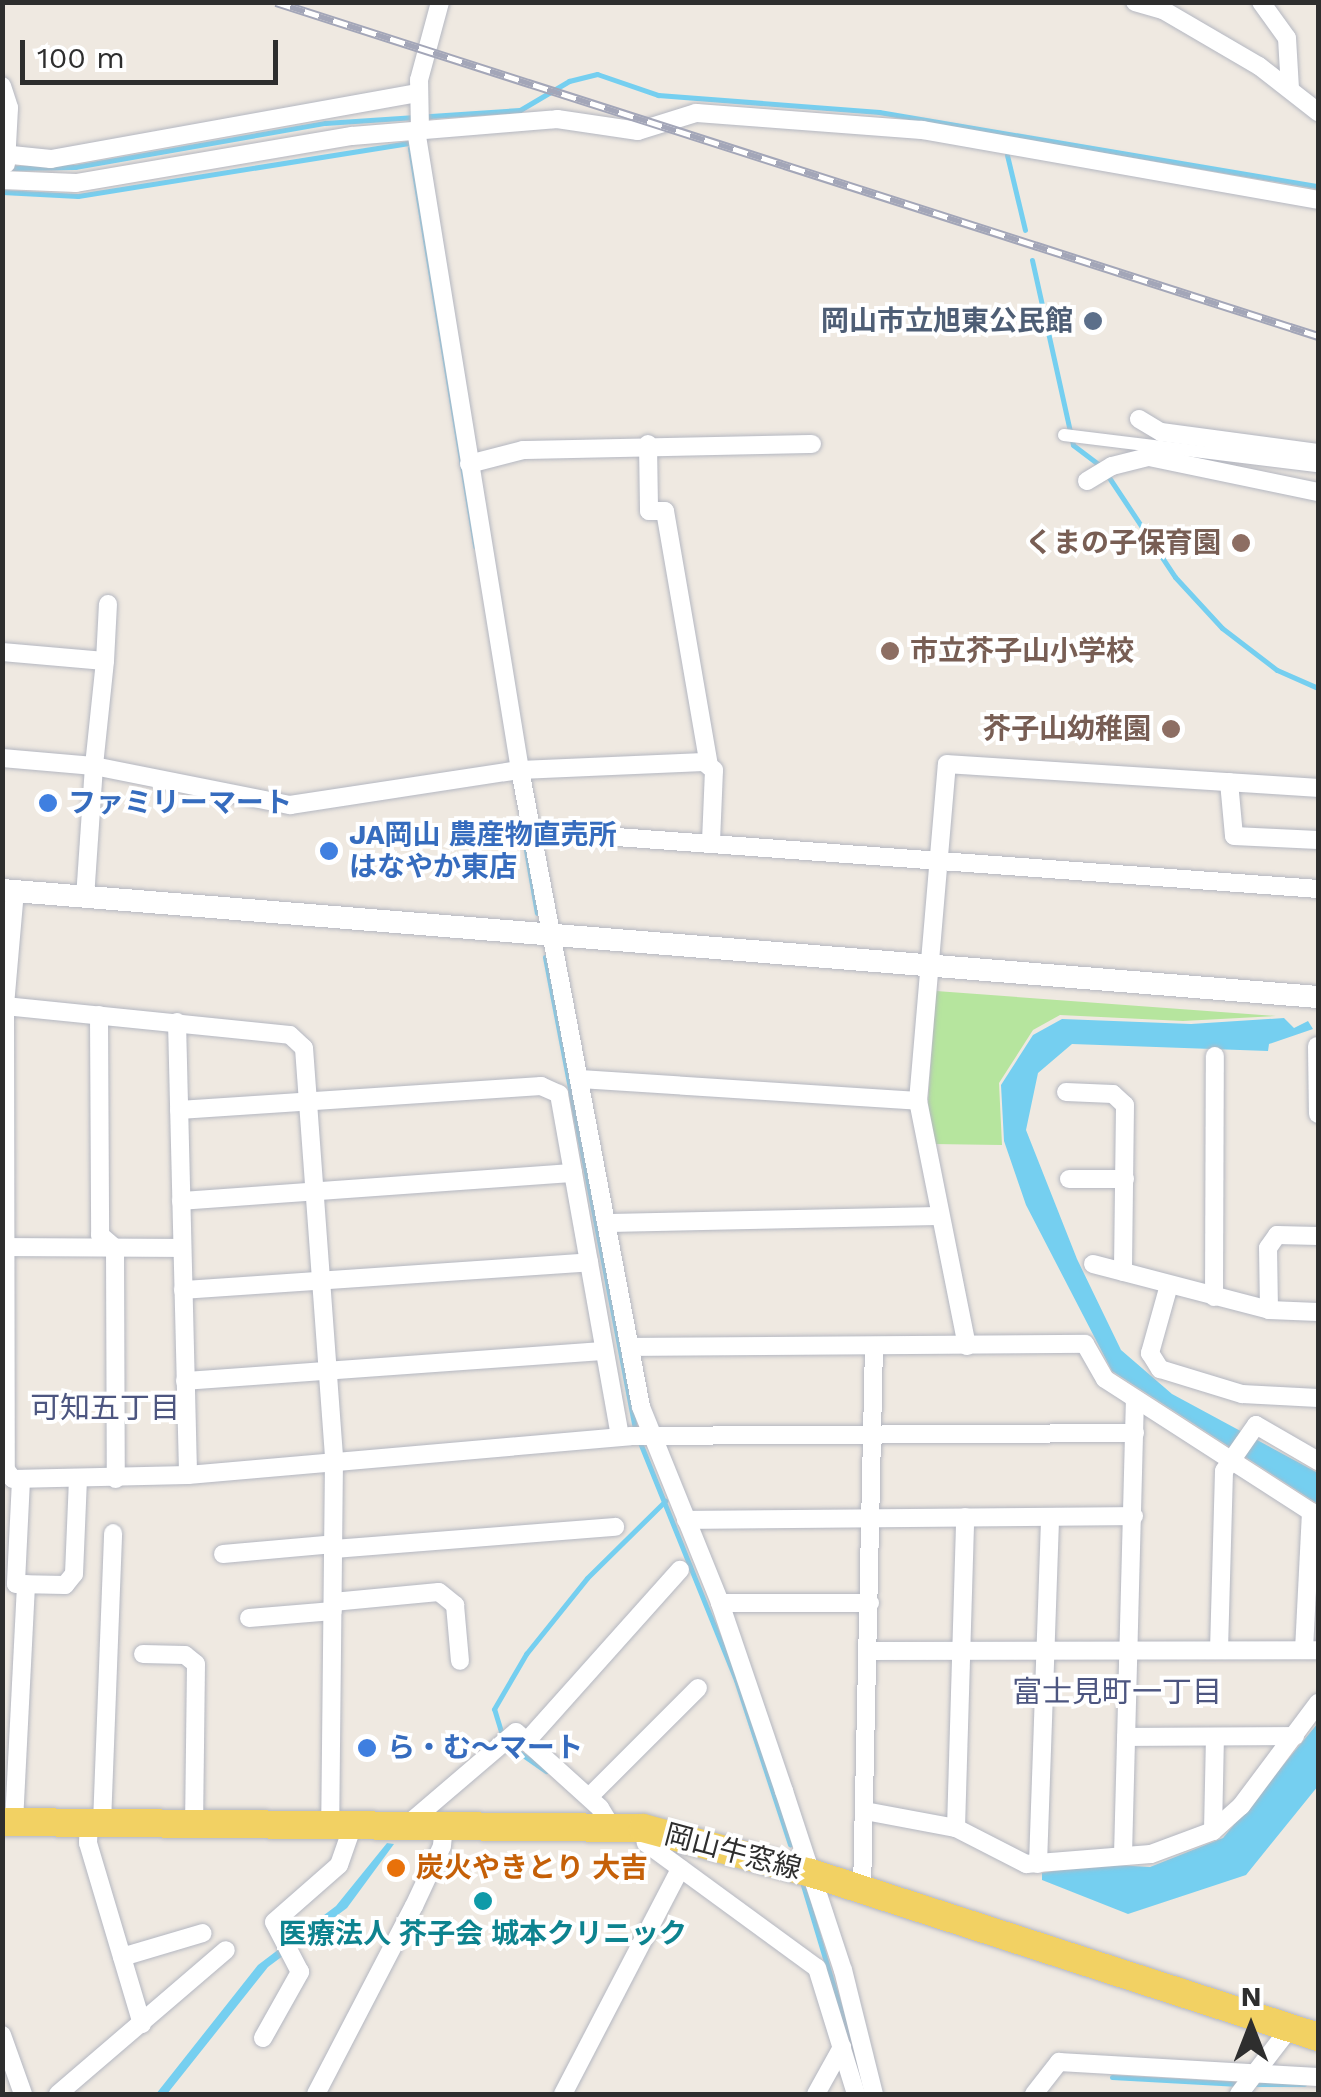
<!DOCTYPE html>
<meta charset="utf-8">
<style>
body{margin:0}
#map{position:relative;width:1321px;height:2097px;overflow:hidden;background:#efe9e1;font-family:"Work Sans","Noto Sans JP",sans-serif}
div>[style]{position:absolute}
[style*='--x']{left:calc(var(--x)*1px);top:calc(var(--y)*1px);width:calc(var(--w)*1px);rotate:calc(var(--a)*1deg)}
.green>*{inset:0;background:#b6e59e}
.water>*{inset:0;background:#75cff0}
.stream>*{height:5px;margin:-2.5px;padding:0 2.5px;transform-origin:2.5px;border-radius:2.5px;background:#75cff0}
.roads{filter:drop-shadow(0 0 2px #b4b7c1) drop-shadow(0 0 2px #b4b7c1)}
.pedestrian>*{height:12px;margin:-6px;padding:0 6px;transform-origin:6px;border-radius:6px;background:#fff}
.minor>*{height:18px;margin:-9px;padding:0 9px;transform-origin:9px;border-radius:9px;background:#fff}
.tertiary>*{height:22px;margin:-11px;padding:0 11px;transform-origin:11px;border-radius:11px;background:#fff}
.primary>*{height:28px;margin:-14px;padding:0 14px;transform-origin:14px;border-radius:14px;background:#f2d163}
.rail>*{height:9px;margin-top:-4.5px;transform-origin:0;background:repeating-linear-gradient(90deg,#fff 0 15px,#a3a6b8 0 30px);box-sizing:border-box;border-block:2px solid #a3a6b8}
.dots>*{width:28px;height:28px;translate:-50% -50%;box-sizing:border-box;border:5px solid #fff;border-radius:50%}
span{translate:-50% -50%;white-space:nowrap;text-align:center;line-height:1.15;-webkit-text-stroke:8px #fff;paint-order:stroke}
.service-label{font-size:28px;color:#4e5e75;font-weight:700}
.right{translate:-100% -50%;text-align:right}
.education-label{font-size:28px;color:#785e54;font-weight:700}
.left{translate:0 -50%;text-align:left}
.shop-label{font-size:28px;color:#366cbe;font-weight:700}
.street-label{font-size:28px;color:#2e2e2e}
.food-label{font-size:28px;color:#c56008;font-weight:700}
.culture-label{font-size:28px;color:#0d838f;font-weight:700}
.neighbourhood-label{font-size:30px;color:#4d5680}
.frame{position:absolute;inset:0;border:5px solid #2e2e2e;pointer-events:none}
.north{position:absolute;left:1201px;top:1977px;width:100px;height:100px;-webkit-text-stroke:8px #fff;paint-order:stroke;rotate:0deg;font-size:28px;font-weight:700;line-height:40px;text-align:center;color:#2e2e2e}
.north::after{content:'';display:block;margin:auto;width:35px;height:45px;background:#2e2e2e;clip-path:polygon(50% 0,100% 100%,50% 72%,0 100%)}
.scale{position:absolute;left:20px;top:40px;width:258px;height:45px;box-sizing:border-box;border:5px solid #2e2e2e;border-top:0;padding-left:12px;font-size:30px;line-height:35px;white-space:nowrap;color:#2e2e2e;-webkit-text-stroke:8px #fff;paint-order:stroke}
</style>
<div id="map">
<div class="green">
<i style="clip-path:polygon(936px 991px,1276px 1016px,1183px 1021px,1060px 1015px,1033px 1030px,999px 1083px,1002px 1145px,933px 1144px,928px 1102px)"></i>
</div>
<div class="water">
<i style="clip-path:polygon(1284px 1018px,1294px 1028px,1308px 1021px,1313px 1029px,1269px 1044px,1268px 1051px,1072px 1044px,1038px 1073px,1026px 1130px,1077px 1259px,1121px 1350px,1172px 1394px,1318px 1473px,1318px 1504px,1112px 1371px,1026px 1205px,1004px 1141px,1001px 1085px,1033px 1035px,1062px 1019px,1191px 1024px)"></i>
<i style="clip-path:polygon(1318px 1723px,1318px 1786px,1246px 1875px,1128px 1914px,1042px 1880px,1042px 1873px,1098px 1864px,1150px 1867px,1223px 1838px)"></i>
<i style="clip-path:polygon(387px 1843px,394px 1844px,347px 1908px,268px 1967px,167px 2094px,156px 2094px,258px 1965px,336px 1906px)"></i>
</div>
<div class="stream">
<i style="--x:410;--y:148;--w:404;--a:80.7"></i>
<i style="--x:1007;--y:155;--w:77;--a:76.5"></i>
<i style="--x:6;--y:168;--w:69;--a:-0.8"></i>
<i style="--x:75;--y:167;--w:254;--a:-10"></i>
<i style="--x:325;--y:123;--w:195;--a:-3.8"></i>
<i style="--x:520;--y:110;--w:57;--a:-30.6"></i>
<i style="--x:569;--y:81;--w:29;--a:-14"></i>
<i style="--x:597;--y:74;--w:65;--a:19"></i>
<i style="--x:658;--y:95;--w:222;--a:4.4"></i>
<i style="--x:879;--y:112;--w:445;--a:9.6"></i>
<i style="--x:2;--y:192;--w:76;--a:3"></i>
<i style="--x:78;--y:196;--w:335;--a:-9.1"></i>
<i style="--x:1032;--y:260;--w:189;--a:77.5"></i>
<i style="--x:1073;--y:445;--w:36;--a:37"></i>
<i style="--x:1108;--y:476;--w:121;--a:56.4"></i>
<i style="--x:1175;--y:577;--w:69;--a:47.3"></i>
<i style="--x:1222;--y:628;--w:69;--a:37.4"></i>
<i style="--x:1277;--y:670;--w:45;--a:23.7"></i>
<i style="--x:524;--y:838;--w:76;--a:80.2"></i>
<i style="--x:545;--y:957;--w:481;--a:79.2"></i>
<i style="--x:639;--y:1440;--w:259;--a:68"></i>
<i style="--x:736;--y:1680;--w:173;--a:71.8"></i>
<i style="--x:503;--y:1738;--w:30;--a:-107"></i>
<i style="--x:494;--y:1709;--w:64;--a:-59.8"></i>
<i style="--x:526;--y:1654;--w:97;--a:-51.2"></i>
<i style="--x:587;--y:1578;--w:110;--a:-44.6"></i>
<i style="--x:510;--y:1746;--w:44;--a:34.8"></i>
<i style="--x:803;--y:1885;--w:202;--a:73.3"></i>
<i style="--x:1112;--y:2077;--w:127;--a:3.2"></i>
<i style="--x:1257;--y:2084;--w:47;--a:0"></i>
</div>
<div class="roads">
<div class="pedestrian">
<i style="--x:1064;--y:435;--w:256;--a:7"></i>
</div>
<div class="minor">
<i style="--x:1135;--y:2;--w:29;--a:16"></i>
<i style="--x:1163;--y:10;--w:111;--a:30.3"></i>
<i style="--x:1259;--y:66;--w:75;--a:37.9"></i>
<i style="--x:1261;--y:2;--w:44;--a:54.2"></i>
<i style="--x:1287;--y:38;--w:51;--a:86.6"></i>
<i style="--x:2;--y:86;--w:23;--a:72"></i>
<i style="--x:9;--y:108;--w:56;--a:93.1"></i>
<i style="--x:416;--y:130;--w:648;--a:80.77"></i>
<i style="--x:520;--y:770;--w:648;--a:79.24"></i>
<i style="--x:641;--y:1407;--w:211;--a:68"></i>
<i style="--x:720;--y:1603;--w:199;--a:71.2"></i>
<i style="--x:784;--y:1791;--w:188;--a:71.8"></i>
<i style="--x:843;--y:1970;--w:128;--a:76"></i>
<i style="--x:420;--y:130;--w:50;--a:-91.1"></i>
<i style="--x:419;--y:80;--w:81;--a:-74.9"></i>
<i style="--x:2;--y:154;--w:49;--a:5.8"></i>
<i style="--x:51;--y:159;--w:373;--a:-10.2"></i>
<i style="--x:2;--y:180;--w:74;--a:2.3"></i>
<i style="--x:76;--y:183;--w:280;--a:-9.7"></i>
<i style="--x:352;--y:136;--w:206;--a:-4.7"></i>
<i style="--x:557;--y:119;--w:82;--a:8.4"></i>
<i style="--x:638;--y:131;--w:61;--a:-17.2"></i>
<i style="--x:696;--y:113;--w:227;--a:4.3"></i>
<i style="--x:922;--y:130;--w:402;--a:10"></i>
<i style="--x:1139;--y:419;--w:26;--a:31"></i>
<i style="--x:1161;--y:432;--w:158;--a:7.6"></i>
<i style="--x:648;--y:444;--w:67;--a:89.1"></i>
<i style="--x:649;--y:511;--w:16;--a:0"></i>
<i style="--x:665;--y:511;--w:259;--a:80.2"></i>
<i style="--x:469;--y:464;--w:56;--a:-14.5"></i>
<i style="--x:523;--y:450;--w:289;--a:-1.2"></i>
<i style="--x:1087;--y:481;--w:29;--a:-31"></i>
<i style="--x:1112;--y:466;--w:38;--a:-14"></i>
<i style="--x:1149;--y:457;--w:173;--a:11.7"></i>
<i style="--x:2;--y:652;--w:103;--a:5"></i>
<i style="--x:105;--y:661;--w:106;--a:96"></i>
<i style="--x:94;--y:766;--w:200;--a:11.3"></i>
<i style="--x:290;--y:805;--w:233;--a:-8.7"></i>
<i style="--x:520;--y:770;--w:184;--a:-2.5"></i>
<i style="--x:704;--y:762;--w:13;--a:39"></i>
<i style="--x:714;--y:770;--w:72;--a:92.4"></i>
<i style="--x:105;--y:661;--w:57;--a:-87"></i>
<i style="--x:2;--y:758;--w:92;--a:5"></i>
<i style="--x:94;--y:766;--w:132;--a:93.9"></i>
<i style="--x:1229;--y:782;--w:54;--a:84.7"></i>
<i style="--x:1234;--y:836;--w:84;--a:2.7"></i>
<i style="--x:536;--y:831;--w:784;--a:4.24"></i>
<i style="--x:15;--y:891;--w:115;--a:95"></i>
<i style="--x:5;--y:1006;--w:464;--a:89.9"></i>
<i style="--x:6;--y:1470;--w:11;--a:52"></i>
<i style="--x:13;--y:1479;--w:175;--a:-1.3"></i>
<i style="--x:188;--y:1475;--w:444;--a:-5"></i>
<i style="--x:630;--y:1436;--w:505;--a:-0.34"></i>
<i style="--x:5;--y:1006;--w:286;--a:5.8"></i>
<i style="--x:290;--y:1035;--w:19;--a:43"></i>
<i style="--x:304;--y:1048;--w:413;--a:85.8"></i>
<i style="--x:334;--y:1460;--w:365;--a:90.6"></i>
<i style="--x:99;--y:1015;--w:220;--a:89.7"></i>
<i style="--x:100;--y:1235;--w:20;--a:41"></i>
<i style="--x:115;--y:1248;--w:231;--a:89.8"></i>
<i style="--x:177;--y:1022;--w:453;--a:88.6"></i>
<i style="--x:1317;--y:1046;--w:68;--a:89.2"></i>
<i style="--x:580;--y:1079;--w:339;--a:3.7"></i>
<i style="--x:1066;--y:1092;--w:47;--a:2.4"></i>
<i style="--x:1113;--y:1094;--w:16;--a:43"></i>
<i style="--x:1125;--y:1105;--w:167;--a:90.7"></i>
<i style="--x:179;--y:1110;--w:363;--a:-3.8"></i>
<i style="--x:541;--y:1086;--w:20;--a:24"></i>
<i style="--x:559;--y:1094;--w:347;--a:79.9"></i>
<i style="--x:1069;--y:1179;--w:56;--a:0"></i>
<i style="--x:181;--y:1201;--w:393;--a:-4.1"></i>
<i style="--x:607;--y:1223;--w:333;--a:-1.2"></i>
<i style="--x:6;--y:1247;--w:176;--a:0.3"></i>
<i style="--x:1093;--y:1264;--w:182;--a:14.6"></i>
<i style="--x:1269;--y:1310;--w:49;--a:2.3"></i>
<i style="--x:1169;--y:1285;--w:71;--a:105.6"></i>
<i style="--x:1150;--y:1353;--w:19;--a:58"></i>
<i style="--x:1160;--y:1369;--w:86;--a:17"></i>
<i style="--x:1242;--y:1394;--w:76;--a:3"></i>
<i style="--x:183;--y:1290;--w:407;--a:-3.9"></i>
<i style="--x:1214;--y:1297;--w:241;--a:-89.8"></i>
<i style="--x:1269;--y:1310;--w:62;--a:-90.9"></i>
<i style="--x:1268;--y:1248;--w:16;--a:-55"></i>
<i style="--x:1277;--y:1235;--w:41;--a:1.4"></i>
<i style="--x:967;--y:1346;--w:250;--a:-101.3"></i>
<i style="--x:918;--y:1101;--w:338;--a:-85.1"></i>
<i style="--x:947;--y:764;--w:372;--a:3.7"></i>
<i style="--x:630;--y:1347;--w:455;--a:-0.4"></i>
<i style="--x:1085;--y:1344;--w:40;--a:60.3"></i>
<i style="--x:1105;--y:1379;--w:245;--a:32.8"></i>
<i style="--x:1311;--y:1512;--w:138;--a:92.9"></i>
<i style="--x:185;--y:1381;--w:420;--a:-4.1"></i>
<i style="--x:1256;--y:1425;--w:72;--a:30.1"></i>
<i style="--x:21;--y:1480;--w:104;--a:92.8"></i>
<i style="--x:16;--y:1584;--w:49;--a:1.2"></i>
<i style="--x:65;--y:1585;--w:14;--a:-51"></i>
<i style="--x:74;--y:1574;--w:95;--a:-87.6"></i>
<i style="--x:686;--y:1520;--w:448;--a:-0.5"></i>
<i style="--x:334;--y:1549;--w:282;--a:-4.5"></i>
<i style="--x:223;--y:1554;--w:111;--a:-5.1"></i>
<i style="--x:333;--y:1602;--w:106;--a:-5.4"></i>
<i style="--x:439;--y:1592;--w:21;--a:39"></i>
<i style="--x:455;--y:1605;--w:56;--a:84.9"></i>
<i style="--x:720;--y:1603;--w:150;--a:0"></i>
<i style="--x:249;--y:1618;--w:84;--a:-4.8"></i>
<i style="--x:1219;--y:1650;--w:179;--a:-88.4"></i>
<i style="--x:1224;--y:1471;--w:56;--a:-55.2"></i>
<i style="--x:869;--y:1651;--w:449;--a:-0.1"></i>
<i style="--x:143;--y:1654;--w:42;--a:1.4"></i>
<i style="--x:185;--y:1655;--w:14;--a:39"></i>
<i style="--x:196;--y:1664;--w:161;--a:90.7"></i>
<i style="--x:1126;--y:1737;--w:169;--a:-0.3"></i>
<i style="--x:526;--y:1742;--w:231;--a:-48.2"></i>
<i style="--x:589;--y:1797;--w:154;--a:-45"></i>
<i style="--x:865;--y:1811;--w:93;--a:10.6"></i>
<i style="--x:956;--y:1828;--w:79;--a:27.2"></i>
<i style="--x:1026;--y:1864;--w:125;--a:-4.6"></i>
<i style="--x:1151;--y:1854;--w:66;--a:-20.4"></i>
<i style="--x:1213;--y:1831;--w:38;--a:-42"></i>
<i style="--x:1241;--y:1806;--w:129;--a:-53.2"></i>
<i style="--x:14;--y:1822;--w:238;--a:-87.1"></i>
<i style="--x:89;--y:1823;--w:20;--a:93"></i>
<i style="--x:88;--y:1843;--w:189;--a:73.4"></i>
<i style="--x:102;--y:1823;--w:290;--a:-87.8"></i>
<i style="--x:407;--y:1825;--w:143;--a:-40.5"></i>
<i style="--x:516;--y:1732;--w:113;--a:42.1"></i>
<i style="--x:600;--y:1808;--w:21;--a:59"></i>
<i style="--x:643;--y:1828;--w:15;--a:79"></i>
<i style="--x:646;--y:1843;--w:212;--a:36.2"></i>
<i style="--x:817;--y:1968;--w:132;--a:72.8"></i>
<i style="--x:956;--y:1828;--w:311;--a:-88.3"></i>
<i style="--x:1213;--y:1831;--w:92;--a:-88.8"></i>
<i style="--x:1123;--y:1855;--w:455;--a:-88.5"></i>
<i style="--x:1038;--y:1864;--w:347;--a:-88"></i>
<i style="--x:862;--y:1890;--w:544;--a:-88.74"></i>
<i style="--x:122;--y:1957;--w:84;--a:-16.5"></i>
<i style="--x:2;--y:2035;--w:63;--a:70.4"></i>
<i style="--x:263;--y:2038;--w:76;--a:-60.7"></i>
<i style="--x:300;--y:1972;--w:56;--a:-117.5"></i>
<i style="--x:274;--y:1922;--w:86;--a:-41.2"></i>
<i style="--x:339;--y:1865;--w:42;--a:-70.7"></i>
<i style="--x:58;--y:2094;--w:221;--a:-40.6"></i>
<i style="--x:316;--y:2094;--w:212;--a:-62.5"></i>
<i style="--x:414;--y:1906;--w:66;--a:-65"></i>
<i style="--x:442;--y:1846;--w:21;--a:-85"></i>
<i style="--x:563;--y:2094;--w:254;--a:-62.5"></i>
<i style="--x:816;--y:2094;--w:54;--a:-61"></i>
<i style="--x:1034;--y:2094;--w:41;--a:-52"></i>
<i style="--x:1059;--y:2062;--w:259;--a:3.3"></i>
<i style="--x:1239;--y:2094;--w:82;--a:-52.4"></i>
</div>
<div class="tertiary">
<i style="--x:2;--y:890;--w:1320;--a:4.65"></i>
</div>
<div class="primary">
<i style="--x:2;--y:1822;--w:641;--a:0.54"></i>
<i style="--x:643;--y:1828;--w:174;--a:15"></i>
<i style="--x:811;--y:1873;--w:533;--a:17.92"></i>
</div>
</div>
<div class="rail">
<i style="--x:276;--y:2;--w:1094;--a:17.77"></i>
</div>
<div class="dots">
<i style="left:1093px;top:321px;background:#5c6f8a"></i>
<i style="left:1241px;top:543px;background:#8d6e63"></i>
<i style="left:890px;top:651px;background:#8d6e63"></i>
<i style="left:1171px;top:729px;background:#8d6e63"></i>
<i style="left:48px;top:803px;background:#3f7fe0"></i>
<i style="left:329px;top:851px;background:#3f7fe0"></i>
<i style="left:367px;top:1748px;background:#3f7fe0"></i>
<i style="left:396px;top:1868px;background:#e8710a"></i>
<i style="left:483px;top:1901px;background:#0f9aa8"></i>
</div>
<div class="service-label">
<span class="right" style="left:1073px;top:321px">岡山市立旭東公民館</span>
</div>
<div class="education-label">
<span class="right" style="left:1221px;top:543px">くまの子保育園</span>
<span class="left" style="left:910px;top:651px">市立芥子山小学校</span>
<span class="right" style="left:1151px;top:729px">芥子山幼稚園</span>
</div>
<div class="shop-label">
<span class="left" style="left:68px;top:803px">ファミリーマート</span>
<span class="left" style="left:349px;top:851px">JA岡山 農産物直売所<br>はなやか東店</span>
<span class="left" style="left:387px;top:1748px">ら・む〜マート</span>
</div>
<div class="street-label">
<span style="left:733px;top:1852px;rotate:15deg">岡山牛窓線</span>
</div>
<div class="food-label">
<span class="left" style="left:416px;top:1868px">炭火やきとり 大吉</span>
</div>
<div class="culture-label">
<span style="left:483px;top:1934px">医療法人 芥子会 城本クリニック</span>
</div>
<div class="neighbourhood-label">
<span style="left:105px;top:1408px">可知五丁目</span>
<span style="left:1117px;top:1692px">富士見町一丁目</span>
</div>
<div class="frame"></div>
<div class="north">N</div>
<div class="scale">100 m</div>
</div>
